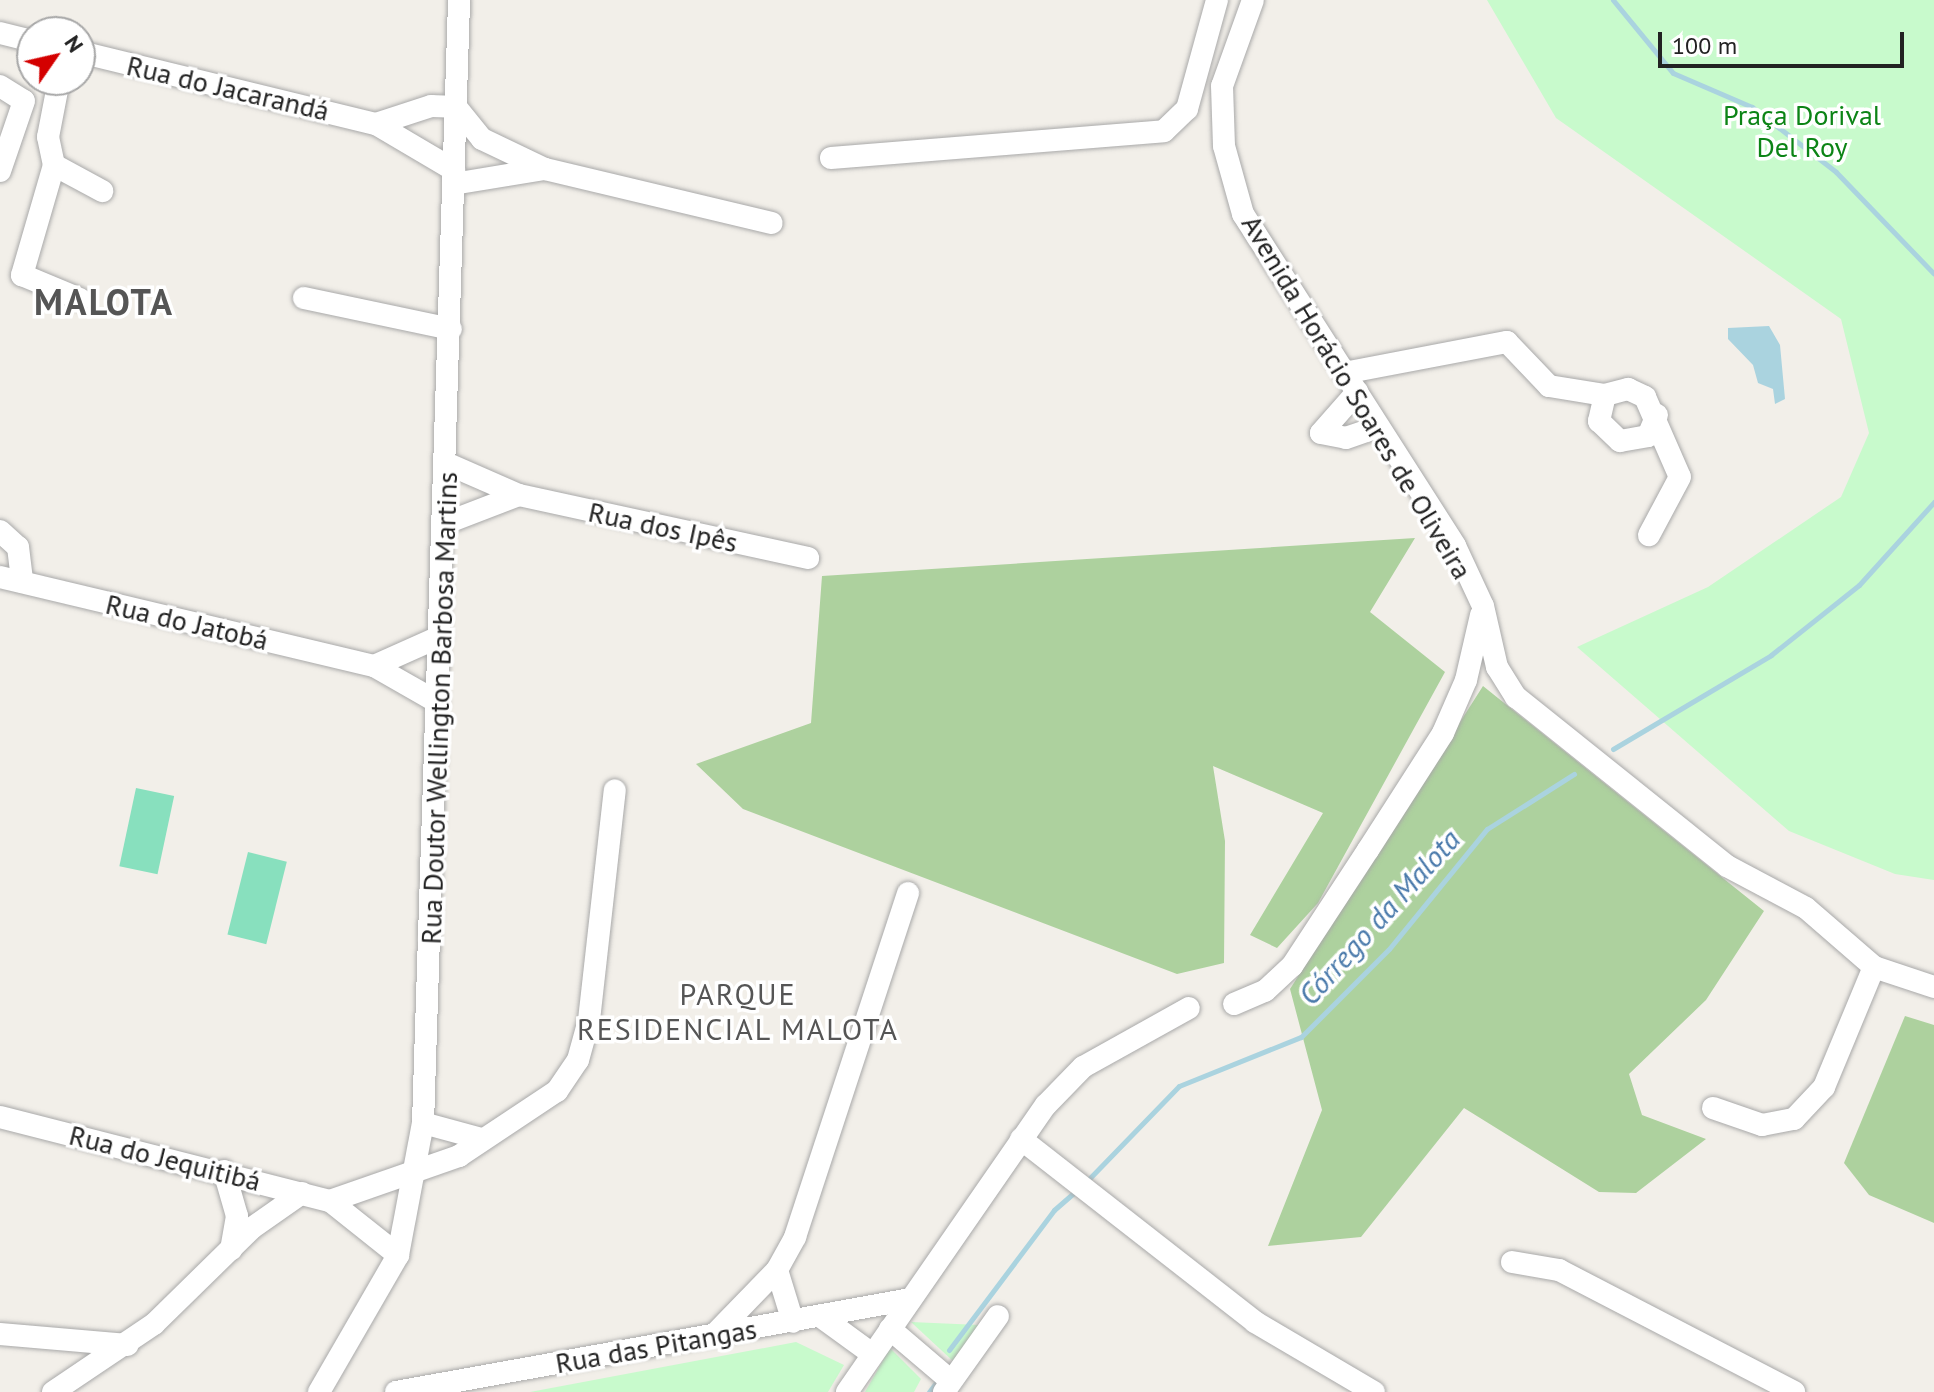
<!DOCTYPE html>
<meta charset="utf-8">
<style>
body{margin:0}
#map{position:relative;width:1934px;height:1392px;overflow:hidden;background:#f2efe9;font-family:"PT Sans",sans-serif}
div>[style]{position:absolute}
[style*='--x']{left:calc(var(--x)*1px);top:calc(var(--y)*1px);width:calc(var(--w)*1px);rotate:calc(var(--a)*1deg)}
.forest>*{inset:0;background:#add19e}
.park>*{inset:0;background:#c8facc}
.pitch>*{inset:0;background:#88e0be;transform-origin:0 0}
.water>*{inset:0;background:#aad3df}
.stream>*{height:5px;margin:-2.5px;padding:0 2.5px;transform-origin:2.5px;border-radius:2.5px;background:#aad3df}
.roads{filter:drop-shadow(0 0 2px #a9a9a9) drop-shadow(0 0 2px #a9a9a9)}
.minor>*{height:22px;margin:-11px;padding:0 11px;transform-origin:11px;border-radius:11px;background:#fff}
span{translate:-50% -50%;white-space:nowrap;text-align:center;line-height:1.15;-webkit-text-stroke:7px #fff;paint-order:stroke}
.street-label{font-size:28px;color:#222}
.park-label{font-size:28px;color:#0c8416}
.water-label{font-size:30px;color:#4a7aab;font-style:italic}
.neighbourhood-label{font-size:30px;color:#555;letter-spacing:2px}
.district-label{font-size:36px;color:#555;font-weight:700;letter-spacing:2px}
.north{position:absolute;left:16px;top:16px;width:80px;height:80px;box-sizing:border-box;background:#fff;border:2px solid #a7a7a7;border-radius:50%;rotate:56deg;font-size:22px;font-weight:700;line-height:32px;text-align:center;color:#222}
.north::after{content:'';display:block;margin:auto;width:28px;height:36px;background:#d40000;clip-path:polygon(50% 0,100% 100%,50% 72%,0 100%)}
.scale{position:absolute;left:1658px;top:32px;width:246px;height:36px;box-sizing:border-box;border:4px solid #222;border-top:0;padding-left:10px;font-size:24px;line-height:28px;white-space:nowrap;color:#222;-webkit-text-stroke:6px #fff;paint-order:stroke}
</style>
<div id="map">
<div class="forest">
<i style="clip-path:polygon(1415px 538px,1370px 612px,1445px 672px,1318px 903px,1277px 948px,1250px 935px,1323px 813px,1213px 766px,1225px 841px,1224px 963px,1177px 974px,743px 809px,696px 764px,811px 723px,822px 576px)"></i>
<i style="clip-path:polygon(1483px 686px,1764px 911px,1706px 1000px,1629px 1074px,1642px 1115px,1706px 1139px,1636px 1193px,1599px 1192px,1464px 1108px,1361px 1237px,1268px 1246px,1322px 1110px,1290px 989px)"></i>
<i style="clip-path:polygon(1905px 1016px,1934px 1025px,1934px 1223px,1869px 1195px,1844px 1163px)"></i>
</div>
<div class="park">
<i style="clip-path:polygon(1487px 0,1934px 0,1934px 880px,1895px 874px,1789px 831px,1577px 647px,1708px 587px,1841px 497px,1869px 433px,1841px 319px,1556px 118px)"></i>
<i style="clip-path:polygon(911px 1322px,979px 1325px,955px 1363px)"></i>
<i style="clip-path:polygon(796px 1342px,844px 1365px,828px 1392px,530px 1392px)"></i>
<i style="clip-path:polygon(890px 1348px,921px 1379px,914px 1392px,865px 1392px)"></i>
</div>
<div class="pitch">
<i style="left:136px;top:788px;width:39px;height:80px;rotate:12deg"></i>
<i style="left:248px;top:852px;width:40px;height:85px;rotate:14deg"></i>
</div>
<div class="water">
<i style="clip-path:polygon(1769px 326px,1780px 345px,1785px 399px,1775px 404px,1773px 389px,1758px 383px,1753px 365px,1728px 339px,1728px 328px)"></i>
</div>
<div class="stream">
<i style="--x:1613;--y:0;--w:94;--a:50.6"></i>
<i style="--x:1673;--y:73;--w:86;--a:23.3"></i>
<i style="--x:1752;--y:107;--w:106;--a:37.7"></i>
<i style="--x:1836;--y:172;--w:141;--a:46.1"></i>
<i style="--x:1613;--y:749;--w:184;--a:-30.7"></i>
<i style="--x:1771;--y:655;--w:112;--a:-38.5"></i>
<i style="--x:1859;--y:585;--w:112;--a:-47.9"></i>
<i style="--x:1085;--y:1183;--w:135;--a:-45.9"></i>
<i style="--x:1179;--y:1086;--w:131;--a:-21.9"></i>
<i style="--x:1301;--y:1037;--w:124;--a:-45"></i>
<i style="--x:1389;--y:949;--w:155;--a:-50.8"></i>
<i style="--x:1487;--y:829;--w:103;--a:-32.3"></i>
<i style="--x:949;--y:1350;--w:175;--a:-53.1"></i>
<i style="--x:1054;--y:1210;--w:32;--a:-41"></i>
<i style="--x:929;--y:1392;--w:15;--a:-53"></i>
</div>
<div class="roads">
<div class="minor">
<i style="--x:1253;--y:0;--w:91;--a:109.8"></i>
<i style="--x:1222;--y:86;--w:60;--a:88.1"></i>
<i style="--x:1224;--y:146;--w:71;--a:74.4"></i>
<i style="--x:1243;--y:214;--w:394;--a:57.4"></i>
<i style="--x:1455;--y:546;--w:66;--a:65"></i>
<i style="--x:1483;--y:606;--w:63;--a:77.1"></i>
<i style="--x:1497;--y:667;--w:36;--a:58"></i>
<i style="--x:1516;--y:697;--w:270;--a:38.7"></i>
<i style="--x:1727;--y:866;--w:89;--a:28"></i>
<i style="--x:1806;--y:908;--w:90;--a:40.9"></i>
<i style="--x:1874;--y:967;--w:63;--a:18.4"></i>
<i style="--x:0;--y:33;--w:33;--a:14"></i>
<i style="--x:80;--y:52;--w:305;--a:13.7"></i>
<i style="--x:376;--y:124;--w:91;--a:30.5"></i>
<i style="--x:59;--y:80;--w:58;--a:100.9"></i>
<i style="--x:48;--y:137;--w:29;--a:78"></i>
<i style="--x:54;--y:165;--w:55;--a:28.4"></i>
<i style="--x:0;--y:86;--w:28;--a:32"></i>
<i style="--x:24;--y:101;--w:74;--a:108.9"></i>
<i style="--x:376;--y:124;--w:58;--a:-18.1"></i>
<i style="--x:431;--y:106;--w:25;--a:2"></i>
<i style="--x:456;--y:107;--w:41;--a:50.9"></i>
<i style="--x:482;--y:139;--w:70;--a:25.5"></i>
<i style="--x:545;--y:169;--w:233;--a:13.4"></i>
<i style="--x:831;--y:158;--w:334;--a:-4.6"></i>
<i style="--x:1164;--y:131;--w:32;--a:-44"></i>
<i style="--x:1187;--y:109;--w:113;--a:-74.6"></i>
<i style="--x:54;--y:165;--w:115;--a:106.2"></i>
<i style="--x:22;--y:275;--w:63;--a:22.5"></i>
<i style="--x:453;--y:184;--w:93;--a:-9.3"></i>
<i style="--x:304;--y:298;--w:150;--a:11.9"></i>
<i style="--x:1344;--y:373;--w:166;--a:-10.8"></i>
<i style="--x:1507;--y:342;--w:61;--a:46.3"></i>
<i style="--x:1549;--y:386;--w:57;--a:9.1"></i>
<i style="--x:1605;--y:395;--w:24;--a:-15"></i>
<i style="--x:1628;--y:389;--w:19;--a:25"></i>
<i style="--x:1645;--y:397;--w:87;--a:66.4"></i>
<i style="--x:1680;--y:477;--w:66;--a:118.1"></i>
<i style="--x:1605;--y:395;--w:27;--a:103"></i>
<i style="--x:1599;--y:421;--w:29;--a:44"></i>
<i style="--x:1620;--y:441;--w:28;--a:-10"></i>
<i style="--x:1648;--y:436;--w:23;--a:-67"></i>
<i style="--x:1321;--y:433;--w:25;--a:11"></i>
<i style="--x:1346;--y:438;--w:34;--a:-19"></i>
<i style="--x:1321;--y:433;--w:55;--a:-48.7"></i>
<i style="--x:448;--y:464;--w:77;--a:23.6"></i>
<i style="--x:519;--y:495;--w:296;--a:12.3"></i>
<i style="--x:446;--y:523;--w:78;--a:-21"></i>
<i style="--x:0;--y:531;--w:24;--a:42"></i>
<i style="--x:18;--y:547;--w:35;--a:83"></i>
<i style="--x:0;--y:577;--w:384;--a:13.4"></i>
<i style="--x:374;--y:666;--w:73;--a:29.7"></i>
<i style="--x:374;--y:666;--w:73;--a:-24.1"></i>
<i style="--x:1234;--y:1004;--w:34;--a:-23"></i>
<i style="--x:1265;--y:991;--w:37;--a:-43"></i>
<i style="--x:1292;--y:966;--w:139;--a:-56.8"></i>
<i style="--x:1368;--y:850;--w:139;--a:-57.3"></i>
<i style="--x:1443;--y:733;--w:58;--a:-66.5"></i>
<i style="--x:1466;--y:680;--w:67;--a:-77"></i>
<i style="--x:1713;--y:1108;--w:52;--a:19.1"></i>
<i style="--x:1762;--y:1125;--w:33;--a:-11"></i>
<i style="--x:1794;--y:1119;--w:44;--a:-46.8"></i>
<i style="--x:1824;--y:1087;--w:130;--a:-67.4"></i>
<i style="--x:0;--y:1117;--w:341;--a:14.3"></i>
<i style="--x:330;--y:1201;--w:87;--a:38.5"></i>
<i style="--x:423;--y:1123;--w:61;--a:15.2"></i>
<i style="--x:1021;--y:1139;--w:297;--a:38"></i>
<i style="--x:1255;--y:1322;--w:138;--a:30.5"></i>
<i style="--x:224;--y:1171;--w:47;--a:73.9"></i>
<i style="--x:237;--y:1216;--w:34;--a:100"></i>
<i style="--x:330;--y:1201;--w:137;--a:-19.2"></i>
<i style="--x:459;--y:1156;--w:118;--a:-33.6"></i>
<i style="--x:557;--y:1091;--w:37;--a:-56"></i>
<i style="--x:578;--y:1060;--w:41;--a:-74.6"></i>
<i style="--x:589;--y:1020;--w:231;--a:-83.6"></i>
<i style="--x:1512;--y:1262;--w:48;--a:9.7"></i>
<i style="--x:1559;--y:1270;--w:265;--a:27.4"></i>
<i style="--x:777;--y:1270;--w:54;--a:72.9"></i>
<i style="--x:820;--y:1316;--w:63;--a:36"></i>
<i style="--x:890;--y:1329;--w:80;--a:40.4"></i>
<i style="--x:0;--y:1334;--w:128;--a:4.9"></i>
<i style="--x:714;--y:1335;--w:91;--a:-45.9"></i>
<i style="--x:777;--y:1270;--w:38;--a:-61"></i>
<i style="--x:795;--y:1237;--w:362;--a:-71.8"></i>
<i style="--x:53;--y:1392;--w:122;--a:-34"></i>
<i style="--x:154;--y:1324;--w:137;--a:-44.4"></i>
<i style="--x:252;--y:1228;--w:61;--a:-35"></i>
<i style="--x:319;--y:1392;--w:158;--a:-60"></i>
<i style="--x:398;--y:1255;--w:134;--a:-79.3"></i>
<i style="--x:423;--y:1123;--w:1124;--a:-88.16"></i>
<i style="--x:396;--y:1392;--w:523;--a:-10.24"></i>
<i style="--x:847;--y:1392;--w:349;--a:-55.3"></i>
<i style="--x:1046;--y:1105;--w:53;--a:-45.8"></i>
<i style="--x:1083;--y:1067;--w:121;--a:-29.1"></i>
<i style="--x:944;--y:1392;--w:93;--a:-54.6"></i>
</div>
</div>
<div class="street-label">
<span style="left:228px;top:88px;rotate:13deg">Rua do Jacarandá</span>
<span style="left:1357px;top:397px;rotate:59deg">Avenida Horácio Soares de Oliveira</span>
<span style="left:663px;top:527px;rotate:12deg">Rua dos Ipês</span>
<span style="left:187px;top:622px;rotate:13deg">Rua do Jatobá</span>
<span style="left:439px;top:708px;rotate:-88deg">Rua Doutor Wellington Barbosa Martins</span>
<span style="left:165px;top:1158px;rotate:14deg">Rua do Jequitibá</span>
<span style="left:656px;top:1346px;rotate:-10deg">Rua das Pitangas</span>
</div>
<div class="park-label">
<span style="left:1802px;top:131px">Praça Dorival<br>Del Roy</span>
</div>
<div class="water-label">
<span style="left:1379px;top:917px;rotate:-48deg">Córrego da Malota</span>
</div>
<div class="neighbourhood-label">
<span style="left:738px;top:1011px">PARQUE<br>RESIDENCIAL MALOTA</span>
</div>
<div class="district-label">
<span style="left:104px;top:302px">MALOTA</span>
</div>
<div class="north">N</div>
<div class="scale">100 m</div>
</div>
